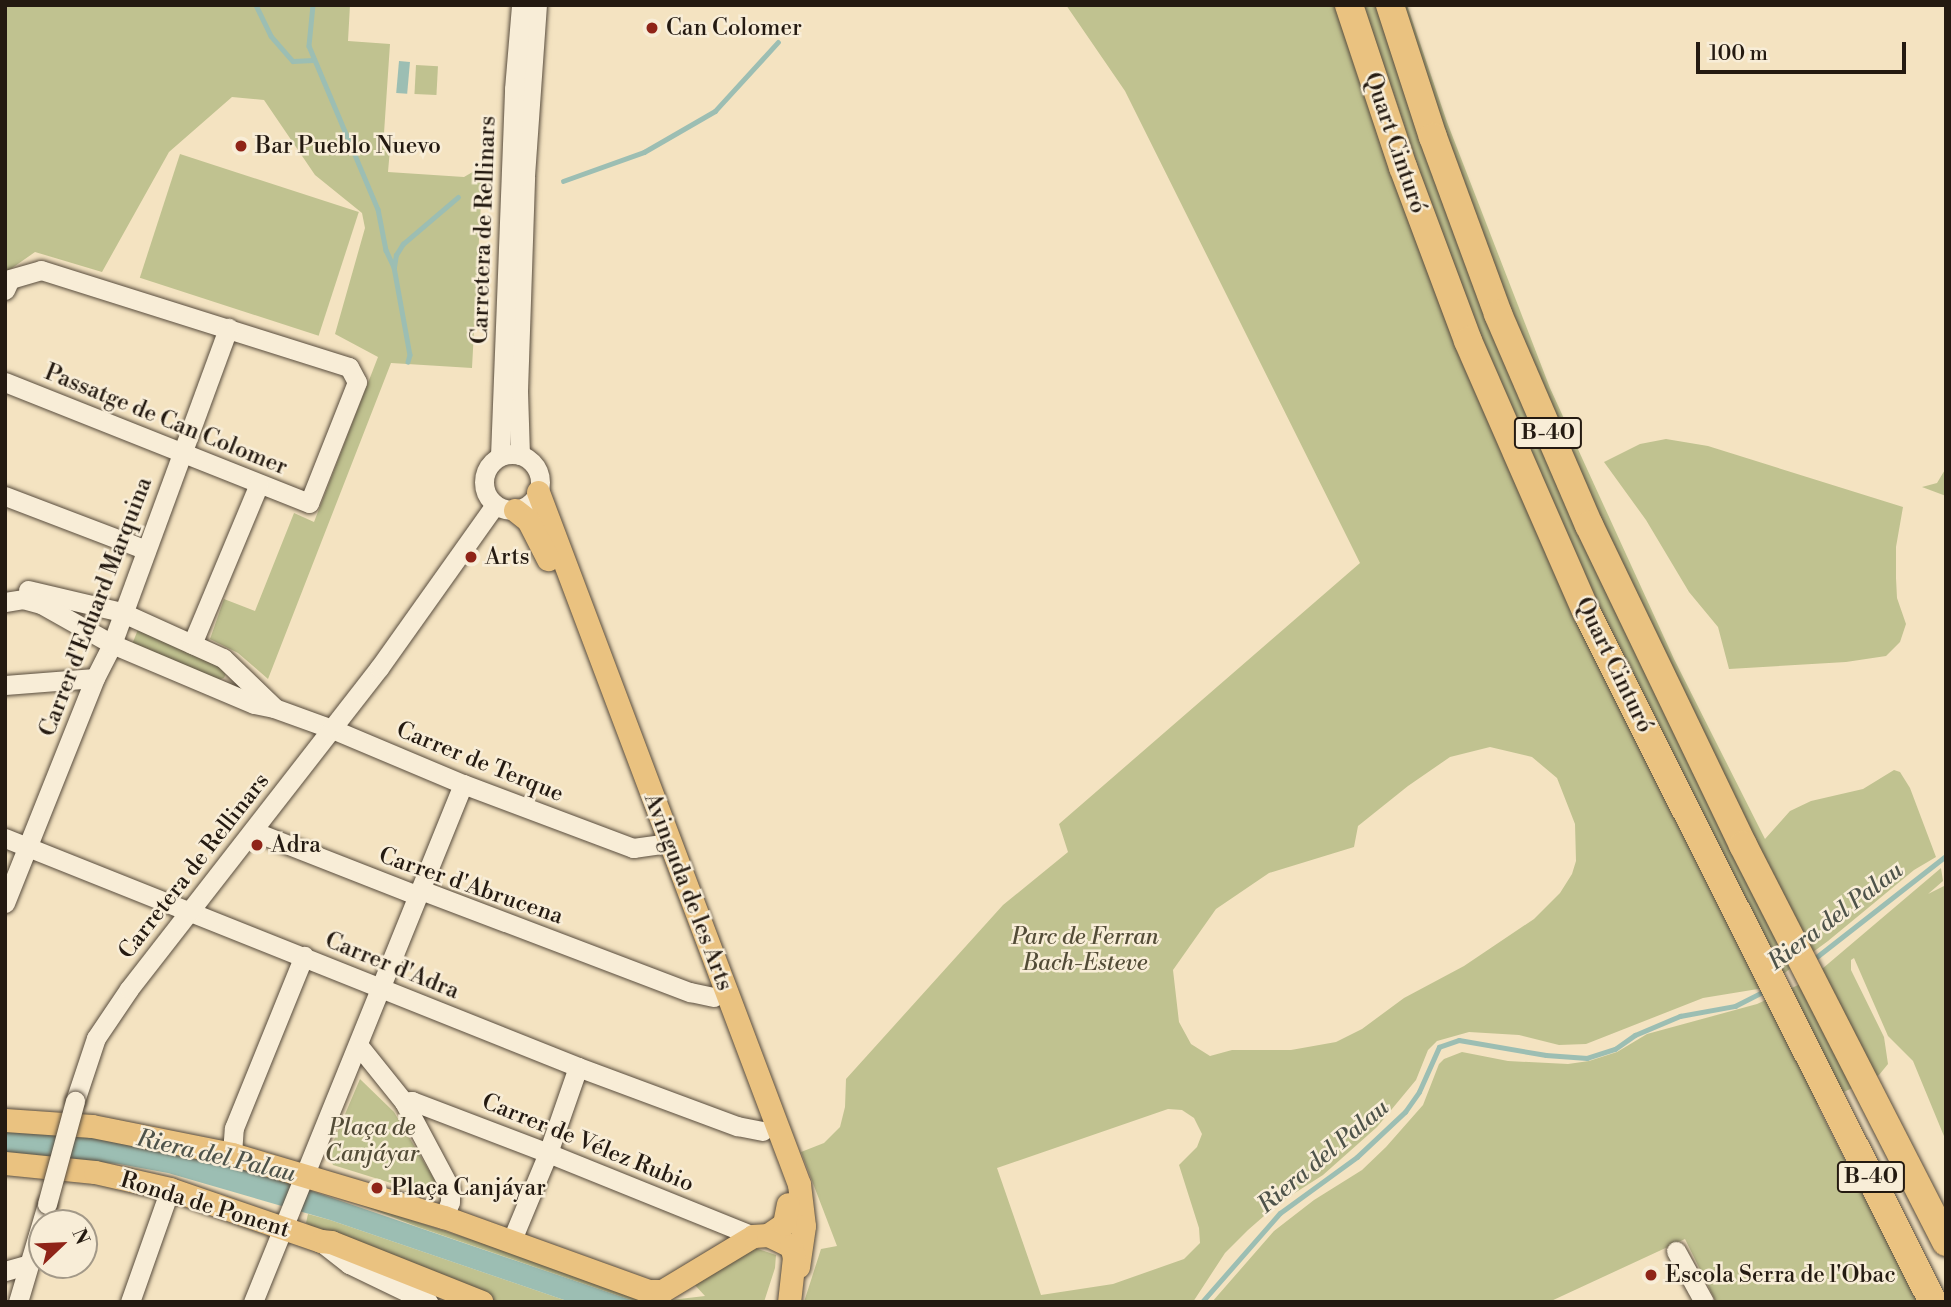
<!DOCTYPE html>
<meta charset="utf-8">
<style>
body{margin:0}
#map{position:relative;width:1951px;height:1307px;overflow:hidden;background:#f4e3c1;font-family:"Libre Bodoni",serif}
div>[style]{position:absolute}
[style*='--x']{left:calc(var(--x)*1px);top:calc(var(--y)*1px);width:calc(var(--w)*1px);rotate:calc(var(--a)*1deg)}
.green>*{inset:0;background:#c0c290;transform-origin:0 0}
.water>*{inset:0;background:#9cbeb3;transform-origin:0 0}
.stream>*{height:4.5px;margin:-2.25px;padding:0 2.25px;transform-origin:2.25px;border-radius:2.25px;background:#9cbeb3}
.roads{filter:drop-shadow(0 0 2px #584c3d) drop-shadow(0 0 2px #584c3d)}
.minor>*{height:19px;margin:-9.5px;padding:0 9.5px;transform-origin:9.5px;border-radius:9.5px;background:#f8edd7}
.minor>.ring{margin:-9.5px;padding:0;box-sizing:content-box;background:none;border:19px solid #f8edd7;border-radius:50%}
.major>*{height:23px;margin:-11.5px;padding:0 11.5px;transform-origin:11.5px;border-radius:11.5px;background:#eac280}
.highway>*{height:28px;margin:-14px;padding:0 14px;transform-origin:14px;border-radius:14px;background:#eac280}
.bridges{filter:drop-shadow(0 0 2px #584c3d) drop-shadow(0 0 2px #584c3d)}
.minor-bridge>*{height:19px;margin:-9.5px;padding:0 9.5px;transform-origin:9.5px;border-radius:9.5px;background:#f8edd7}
.dots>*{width:19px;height:19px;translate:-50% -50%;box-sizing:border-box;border:4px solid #f8edd7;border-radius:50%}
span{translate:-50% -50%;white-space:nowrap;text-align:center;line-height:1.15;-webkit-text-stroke:5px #f8edd7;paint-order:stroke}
.shield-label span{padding:2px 5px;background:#f8edd7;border:2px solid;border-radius:5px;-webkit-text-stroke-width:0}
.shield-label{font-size:21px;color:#241a11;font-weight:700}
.poi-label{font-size:23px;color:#241a11}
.left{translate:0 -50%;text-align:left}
.street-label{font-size:23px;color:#241a11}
.park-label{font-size:23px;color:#534c37;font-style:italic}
.water-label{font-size:24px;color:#4e534a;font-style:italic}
.frame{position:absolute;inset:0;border:7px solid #241a11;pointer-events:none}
.north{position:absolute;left:28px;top:1209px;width:70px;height:70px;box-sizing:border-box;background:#f8edd7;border:2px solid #a39988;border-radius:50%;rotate:67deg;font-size:19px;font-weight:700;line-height:28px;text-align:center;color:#241a11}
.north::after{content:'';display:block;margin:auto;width:24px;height:32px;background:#8f2418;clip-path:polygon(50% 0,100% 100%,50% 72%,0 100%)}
.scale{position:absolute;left:1696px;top:42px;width:210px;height:32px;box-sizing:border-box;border:4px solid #241a11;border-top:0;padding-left:9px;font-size:21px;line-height:24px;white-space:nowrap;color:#241a11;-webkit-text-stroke:5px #f8edd7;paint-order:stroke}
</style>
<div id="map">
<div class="green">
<i style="clip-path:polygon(5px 5px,350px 5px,348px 41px,390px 44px,383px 148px,390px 149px,388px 172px,464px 177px,483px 166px,472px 368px,391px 363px,268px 679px,238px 653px,210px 639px,224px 599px,255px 611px,294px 513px,314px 522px,378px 357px,335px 334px,365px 228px,362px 213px,315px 175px,264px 100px,232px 97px,169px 152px,102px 272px,35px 252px,5px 273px)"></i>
<i style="clip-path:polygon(evenodd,1066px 5px,1407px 5px,1447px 122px,1550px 388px,1674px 659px,1765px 839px,1790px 811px,1811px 801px,1863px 789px,1894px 770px,1900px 772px,1910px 788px,1936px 857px,1914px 870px,1828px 941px,1764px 988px,1703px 998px,1586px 1044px,1559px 1045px,1519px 1035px,1469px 1032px,1437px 1041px,1428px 1050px,1416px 1080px,1377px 1127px,1323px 1175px,1279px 1203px,1248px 1230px,1225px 1253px,1193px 1302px,804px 1302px,821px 1249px,837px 1246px,801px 1152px,824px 1143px,840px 1127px,845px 1107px,846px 1079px,1003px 905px,1068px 852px,1059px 824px,1360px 563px,1125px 91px,1066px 5px,1490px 747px,1532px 757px,1557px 778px,1575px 824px,1576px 861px,1572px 874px,1560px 893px,1534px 919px,1464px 966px,1404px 998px,1362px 1029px,1336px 1042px,1291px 1050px,1232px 1050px,1210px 1056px,1191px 1044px,1179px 1022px,1173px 970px,1216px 909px,1269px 873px,1354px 847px,1358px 826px,1408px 786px,1450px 757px,1490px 747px,1066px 5px,1168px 1109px,1182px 1110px,1194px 1118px,1202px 1134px,1197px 1147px,1179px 1165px,1199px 1228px,1200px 1243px,1184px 1259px,1113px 1284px,1041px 1295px,997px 1168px,1168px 1109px)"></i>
<i style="left:416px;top:65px;width:22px;height:29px;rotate:3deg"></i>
<i style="left:180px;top:154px;width:188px;height:130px;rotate:18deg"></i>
<i style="clip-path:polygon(1666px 439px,1708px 446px,1903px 507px,1896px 547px,1896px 578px,1897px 598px,1906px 624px,1900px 642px,1886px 656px,1846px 662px,1729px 669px,1718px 627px,1689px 592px,1646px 520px,1604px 462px,1640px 444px)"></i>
<i style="clip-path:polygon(1946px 468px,1946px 496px,1922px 487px,1937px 483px)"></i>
<i style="clip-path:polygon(139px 627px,220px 660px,227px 671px,224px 678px,218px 680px,131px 647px)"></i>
<i style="clip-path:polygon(1941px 868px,1943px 881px,1928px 894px,1946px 885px,1946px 1141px,1913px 1061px,1888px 1036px,1854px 958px,1851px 960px,1851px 970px,1884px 1037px,1888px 1064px,1879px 1075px,1817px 1105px,1918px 1302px,1716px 1302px,1685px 1239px,1549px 1302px,1212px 1302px,1274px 1231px,1314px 1200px,1362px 1170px,1386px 1147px,1423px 1105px,1439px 1064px,1444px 1059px,1462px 1052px,1508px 1061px,1568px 1064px,1589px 1061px,1617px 1052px,1647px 1034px,1757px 1004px,1809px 980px)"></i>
<i style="clip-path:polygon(360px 1079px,394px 1112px,440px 1189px,436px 1197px,333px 1165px,328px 1154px)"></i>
<i style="clip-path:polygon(343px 1198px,662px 1301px,705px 1296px,694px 1284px,752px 1247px,776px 1255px,775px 1268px,764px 1302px,637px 1302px,418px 1227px)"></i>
<i style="clip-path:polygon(308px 1214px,330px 1220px,570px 1302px,499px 1302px,315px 1229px,306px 1223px)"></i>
</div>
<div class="water">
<i style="left:399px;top:61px;width:11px;height:32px;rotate:5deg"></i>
<i style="clip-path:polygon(5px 1128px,137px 1141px,253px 1171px,637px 1302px,570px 1302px,330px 1220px,168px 1173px,119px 1164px,5px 1153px)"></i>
</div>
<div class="stream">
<i style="--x:256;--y:5;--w:34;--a:64"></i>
<i style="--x:271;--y:36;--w:33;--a:49"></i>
<i style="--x:293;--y:61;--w:20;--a:-3"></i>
<i style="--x:313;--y:5;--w:41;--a:95.6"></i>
<i style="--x:309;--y:46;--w:177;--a:67.1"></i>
<i style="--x:378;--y:209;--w:42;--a:79"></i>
<i style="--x:386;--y:250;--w:19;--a:65"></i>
<i style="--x:394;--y:267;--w:89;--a:79.7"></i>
<i style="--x:410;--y:355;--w:7;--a:106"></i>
<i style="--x:563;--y:181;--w:86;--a:-19.7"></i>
<i style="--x:644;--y:152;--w:82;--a:-30"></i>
<i style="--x:715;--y:111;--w:93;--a:-47.6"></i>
<i style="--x:394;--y:267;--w:12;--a:-81"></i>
<i style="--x:396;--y:255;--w:13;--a:-58"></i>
<i style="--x:403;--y:244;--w:72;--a:-40.5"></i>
<i style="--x:1814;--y:959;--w:167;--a:-38"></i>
<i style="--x:1202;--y:1302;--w:118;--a:-48.8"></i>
<i style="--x:1280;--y:1213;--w:95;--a:-36"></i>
<i style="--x:1357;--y:1157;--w:66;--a:-43.2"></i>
<i style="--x:1405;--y:1112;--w:24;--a:-55"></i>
<i style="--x:1419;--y:1092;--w:49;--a:-66"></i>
<i style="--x:1439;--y:1047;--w:21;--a:-19"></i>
<i style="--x:1459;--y:1040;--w:88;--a:9.8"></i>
<i style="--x:1546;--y:1055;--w:41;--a:4.2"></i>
<i style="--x:1587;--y:1058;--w:29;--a:-18"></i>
<i style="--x:1615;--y:1049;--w:24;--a:-35"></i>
<i style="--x:1635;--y:1035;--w:49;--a:-22.9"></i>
<i style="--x:1680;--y:1016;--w:56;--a:-10.3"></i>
<i style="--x:1735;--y:1006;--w:35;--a:-27"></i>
</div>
<div class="roads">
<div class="minor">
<i style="--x:5;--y:290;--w:12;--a:-66"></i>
<i style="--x:10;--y:279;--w:32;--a:-16"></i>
<i style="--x:41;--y:270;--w:323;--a:17.5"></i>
<i style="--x:349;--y:367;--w:17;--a:62"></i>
<i style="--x:357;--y:382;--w:130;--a:111.6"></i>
<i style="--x:309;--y:503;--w:327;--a:-158.3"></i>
<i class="ring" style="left:484px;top:454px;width:37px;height:37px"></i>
<i style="--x:520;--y:455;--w:64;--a:-91.8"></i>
<i style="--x:518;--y:391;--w:215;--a:-88.1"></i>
<i style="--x:525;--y:176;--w:171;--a:-86"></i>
<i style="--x:500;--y:456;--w:367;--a:-87.8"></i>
<i style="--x:514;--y:89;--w:84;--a:-85.2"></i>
<i style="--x:5;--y:496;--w:149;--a:20.9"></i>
<i style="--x:28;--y:590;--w:96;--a:13.3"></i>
<i style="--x:121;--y:612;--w:112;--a:24.3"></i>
<i style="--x:223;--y:658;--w:71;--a:43.9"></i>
<i style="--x:5;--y:602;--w:18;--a:-9"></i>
<i style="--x:23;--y:599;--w:19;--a:16"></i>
<i style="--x:41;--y:604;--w:81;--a:29.4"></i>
<i style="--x:112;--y:644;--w:154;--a:22.9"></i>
<i style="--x:254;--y:704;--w:20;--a:11"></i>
<i style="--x:274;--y:708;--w:62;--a:19.9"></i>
<i style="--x:332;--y:729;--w:142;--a:22.8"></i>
<i style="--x:463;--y:784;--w:182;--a:20.6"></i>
<i style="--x:633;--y:848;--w:37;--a:-8"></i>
<i style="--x:192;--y:644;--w:173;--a:-67.3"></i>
<i style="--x:5;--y:685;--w:90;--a:-4.4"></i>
<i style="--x:253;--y:831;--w:173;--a:21.4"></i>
<i style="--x:414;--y:894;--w:8;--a:-30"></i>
<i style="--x:421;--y:890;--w:288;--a:20.8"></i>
<i style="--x:690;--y:992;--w:24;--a:12"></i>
<i style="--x:5;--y:838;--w:617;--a:21.78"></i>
<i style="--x:578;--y:1067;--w:170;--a:20.4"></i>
<i style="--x:737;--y:1126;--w:26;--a:11"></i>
<i style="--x:5;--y:903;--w:242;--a:-68.2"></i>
<i style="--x:95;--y:678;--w:38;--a:-63"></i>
<i style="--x:112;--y:644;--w:337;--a:-69.8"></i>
<i style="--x:359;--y:1046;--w:72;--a:51.2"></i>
<i style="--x:404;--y:1102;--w:98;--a:61.9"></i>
<i style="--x:450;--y:1188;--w:14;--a:90"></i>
<i style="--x:450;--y:1202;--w:16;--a:112"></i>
<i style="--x:75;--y:1101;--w:66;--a:-71.6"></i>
<i style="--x:96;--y:1038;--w:59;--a:-56"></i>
<i style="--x:129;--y:989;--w:407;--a:-52.1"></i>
<i style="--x:379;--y:668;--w:200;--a:-54.6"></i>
<i style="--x:404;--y:1102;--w:8;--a:-7"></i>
<i style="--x:412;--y:1101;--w:146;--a:20.9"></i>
<i style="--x:548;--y:1153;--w:221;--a:22"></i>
<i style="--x:232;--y:1154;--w:26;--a:-86"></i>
<i style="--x:234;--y:1128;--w:186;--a:-67.9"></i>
<i style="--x:321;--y:1242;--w:36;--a:38"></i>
<i style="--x:349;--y:1264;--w:88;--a:25.7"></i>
<i style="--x:511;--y:1242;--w:96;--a:-67.4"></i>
<i style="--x:548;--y:1153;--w:91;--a:-70.8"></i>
<i style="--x:1676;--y:1251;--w:58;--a:61.2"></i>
<i style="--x:5;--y:1271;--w:25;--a:-16"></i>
<i style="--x:18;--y:1302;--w:102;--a:-73.5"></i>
<i style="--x:130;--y:1302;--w:120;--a:-70.5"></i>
<i style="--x:253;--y:1302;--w:559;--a:-67.93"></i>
</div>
<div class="major">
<i style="--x:538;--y:492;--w:740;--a:69.34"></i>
<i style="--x:799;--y:1184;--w:42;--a:83.2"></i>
<i style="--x:804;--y:1226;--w:41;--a:98.3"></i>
<i style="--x:515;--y:510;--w:16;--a:38"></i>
<i style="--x:528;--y:520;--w:44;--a:62.9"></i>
<i style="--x:5;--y:1120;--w:87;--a:3.9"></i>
<i style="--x:92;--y:1126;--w:143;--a:11.3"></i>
<i style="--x:232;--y:1154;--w:221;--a:16.6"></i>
<i style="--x:444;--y:1217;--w:217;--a:19.9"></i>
<i style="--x:648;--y:1291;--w:14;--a:0"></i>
<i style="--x:662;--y:1291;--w:106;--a:-31.1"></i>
<i style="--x:753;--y:1236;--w:15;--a:-4"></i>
<i style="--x:768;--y:1235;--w:25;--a:26"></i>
<i style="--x:791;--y:1246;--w:11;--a:75"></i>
<i style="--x:794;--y:1257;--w:45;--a:96.3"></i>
<i style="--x:5;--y:1163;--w:90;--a:5.7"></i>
<i style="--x:95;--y:1172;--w:77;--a:12.8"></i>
<i style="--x:170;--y:1189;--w:160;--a:19"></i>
<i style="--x:321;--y:1241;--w:10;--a:6"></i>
<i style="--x:331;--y:1242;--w:162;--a:21.7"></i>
<i style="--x:768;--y:1235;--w:19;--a:-35"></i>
<i style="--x:784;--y:1224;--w:20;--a:-79"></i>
</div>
<div class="highway">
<i style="--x:1349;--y:5;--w:171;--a:71.6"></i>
<i style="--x:1403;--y:167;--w:186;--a:69.5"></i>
<i style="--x:1468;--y:341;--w:295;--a:66.4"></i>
<i style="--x:1586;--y:611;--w:773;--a:63.34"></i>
<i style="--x:1390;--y:5;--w:139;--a:72"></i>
<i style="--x:1433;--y:137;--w:189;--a:69.8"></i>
<i style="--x:1498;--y:314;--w:230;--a:66.7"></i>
<i style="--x:1589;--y:525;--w:355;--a:64.3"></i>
<i style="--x:1743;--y:845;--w:446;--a:62.9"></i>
</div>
</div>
<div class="bridges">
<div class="minor-bridge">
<i style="--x:47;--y:1204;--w:107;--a:-74.8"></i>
</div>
</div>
<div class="dots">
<i style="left:652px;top:28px;background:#8f2418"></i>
<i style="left:241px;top:146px;background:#8f2418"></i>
<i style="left:471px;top:557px;background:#8f2418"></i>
<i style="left:257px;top:845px;background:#8f2418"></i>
<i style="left:377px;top:1188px;background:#8f2418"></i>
<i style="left:1651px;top:1275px;background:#8f2418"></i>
</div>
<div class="shield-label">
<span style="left:1548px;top:433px">B-40</span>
<span style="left:1871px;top:1177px">B-40</span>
</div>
<div class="poi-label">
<span class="left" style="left:666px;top:28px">Can Colomer</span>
<span class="left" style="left:255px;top:146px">Bar Pueblo Nuevo</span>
<span class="left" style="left:485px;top:557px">Arts</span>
<span class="left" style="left:271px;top:845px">Adra</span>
<span class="left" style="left:391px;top:1188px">Plaça Canjáyar</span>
<span class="left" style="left:1665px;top:1275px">Escola Serra de l'Obac</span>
</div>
<div class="street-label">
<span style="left:1395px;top:143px;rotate:71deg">Quart Cinturó</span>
<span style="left:484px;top:230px;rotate:-88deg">Carretera de Rellinars</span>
<span style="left:166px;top:420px;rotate:22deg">Passatge de Can Colomer</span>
<span style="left:96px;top:607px;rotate:-69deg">Carrer d'Eduard Marquina</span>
<span style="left:1614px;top:665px;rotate:64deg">Quart Cinturó</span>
<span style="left:480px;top:762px;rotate:22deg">Carrer de Terque</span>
<span style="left:194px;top:866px;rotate:-52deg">Carretera de Rellinars</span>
<span style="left:471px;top:886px;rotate:19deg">Carrer d'Abrucena</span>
<span style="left:688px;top:892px;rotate:69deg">Avinguda de les Arts</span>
<span style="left:392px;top:966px;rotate:22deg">Carrer d'Adra</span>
<span style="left:588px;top:1143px;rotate:22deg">Carrer de Vélez Rubio</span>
<span style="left:205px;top:1205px;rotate:17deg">Ronda de Ponent</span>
</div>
<div class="park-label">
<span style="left:1085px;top:950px">Parc de Ferran<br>Bach-Esteve</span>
<span style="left:372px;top:1141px">Plaça de<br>Canjáyar</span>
</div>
<div class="water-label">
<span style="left:1836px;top:917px;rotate:-37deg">Riera del Palau</span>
<span style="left:216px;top:1157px;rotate:13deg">Riera del Palau</span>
<span style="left:1324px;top:1157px;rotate:-40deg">Riera del Palau</span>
</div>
<div class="frame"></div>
<div class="north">N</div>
<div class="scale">100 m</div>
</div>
